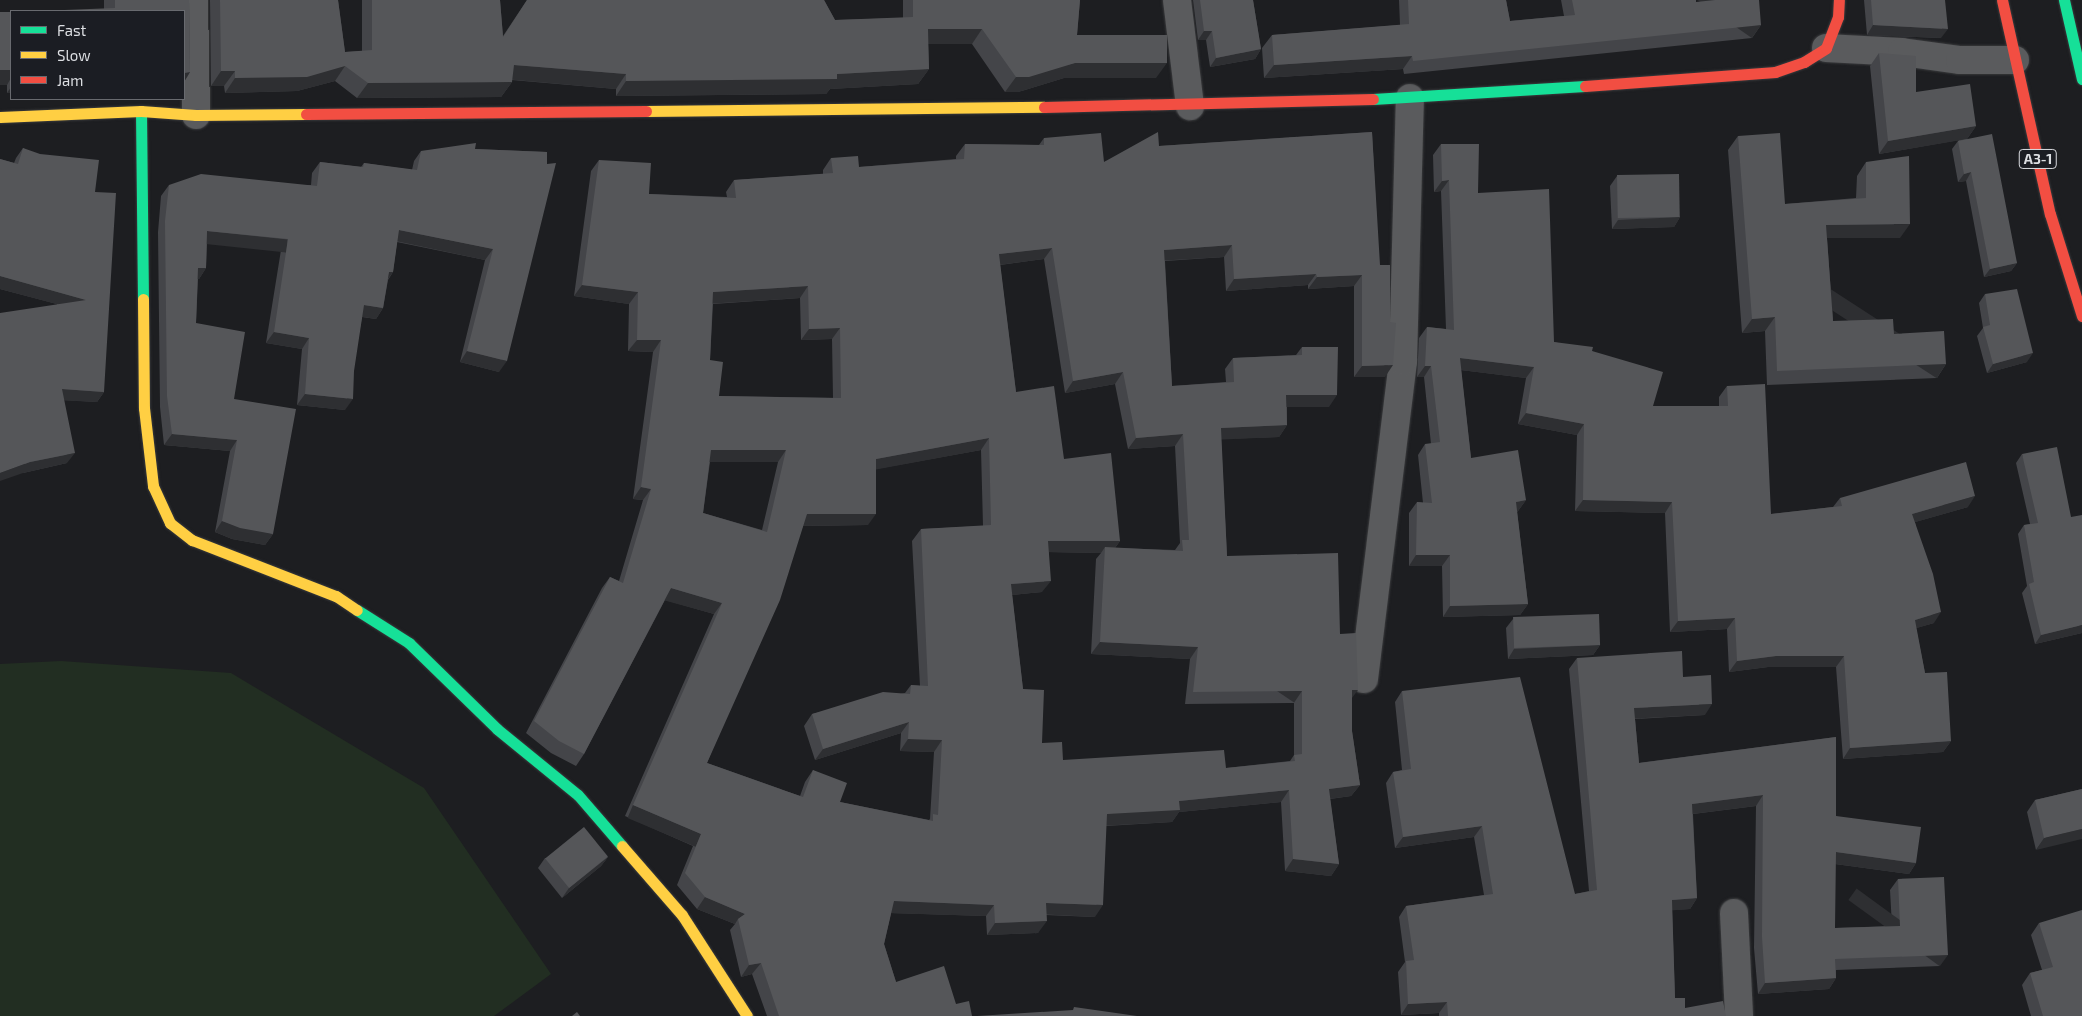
<!DOCTYPE html>
<style>
body{margin:0}
#map{position:relative;width:2082px;height:1016px;overflow:hidden;background:#1d1e21;font-family:"Exo 2",sans-serif}
div>[style]{position:absolute}
[style*='--x']{left:calc(var(--x)*1px);top:calc(var(--y)*1px);width:calc(var(--w)*1px);rotate:calc(var(--a)*1deg)}
.green>*{inset:0;background:#222e22}
.roads{filter:drop-shadow(0 0 1px #3a3b3d) drop-shadow(0 0 1px #3a3b3d)}
.street>*{height:28px;margin:-14px;padding:0 14px;transform-origin:14px;border-radius:14px;background:#5a5b5d}
.fast>*{height:11px;margin:-5.5px;padding:0 5.5px;transform-origin:5.5px;border-radius:5.5px;background:#16e098}
.slow>*{height:11px;margin:-5.5px;padding:0 5.5px;transform-origin:5.5px;border-radius:5.5px;background:#ffcf43}
.jam>*{height:11px;margin:-5.5px;padding:0 5.5px;transform-origin:5.5px;border-radius:5.5px;background:#f24e42}
.wall>*{inset:0;background:#444549}
.shaded-wall>*{inset:0;background:#2e2f32;transform-origin:0 0}
.building>*{inset:0;background:#555659;transform-origin:0 0}
span{translate:-50% -50%;white-space:nowrap;text-align:center;line-height:1.15;-webkit-text-stroke:5px #1b1d23;paint-order:stroke}
.shield-label span{padding:1px 4px;background:#1b1d23;border:1px solid;border-radius:4px;-webkit-text-stroke-width:0}
.shield-label{font-size:14px;color:#dcdee2;font-weight:700}
.legend{position:absolute;left:10px;top:10px;width:175px;height:90px;box-sizing:border-box;background:#1b1d23;border:1px solid #686a6f;margin:0;padding:6px 9px;list-style:none;font-size:15px;color:#dcdee2}
.legend li{display:flex;align-items:center;gap:10px;height:25px}
.legend b{width:25px;border:1px solid #686a6f}
</style>
<div id="map">
<div class="green">
<i style="clip-path:polygon(61px 661px,231px 673px,424px 788px,551px 974px,494px 1016px,0 1016px,0 664px)"></i>
</div>
<div class="roads">
<div class="street">
<i style="--x:194;--y:0;--w:115;--a:89"></i>
<i style="--x:1177;--y:0;--w:107;--a:83"></i>
<i style="--x:1826;--y:48;--w:76;--a:3"></i>
<i style="--x:1902;--y:52;--w:59;--a:7.9"></i>
<i style="--x:1960;--y:60;--w:55;--a:0"></i>
<i style="--x:1364;--y:679;--w:320;--a:-83"></i>
<i style="--x:1403;--y:361;--w:263;--a:-88.5"></i>
<i style="--x:1734;--y:913;--w:103;--a:87.2"></i>
</div>
<div class="fast">
<i style="--x:2064;--y:0;--w:81;--a:77.2"></i>
<i style="--x:1373;--y:99;--w:212;--a:-3.5"></i>
<i style="--x:141;--y:111;--w:188;--a:89.4"></i>
<i style="--x:357;--y:610;--w:62;--a:32.4"></i>
<i style="--x:409;--y:643;--w:123;--a:44.3"></i>
<i style="--x:497;--y:729;--w:104;--a:39.2"></i>
<i style="--x:578;--y:795;--w:67;--a:49.2"></i>
</div>
<div class="slow">
<i style="--x:646;--y:111;--w:398;--a:-0.6"></i>
<i style="--x:0;--y:117;--w:141;--a:-2.4"></i>
<i style="--x:141;--y:111;--w:55;--a:4.2"></i>
<i style="--x:196;--y:115;--w:110;--a:-0.5"></i>
<i style="--x:143;--y:299;--w:109;--a:89.5"></i>
<i style="--x:144;--y:408;--w:79;--a:83.4"></i>
<i style="--x:153;--y:486;--w:41;--a:65.3"></i>
<i style="--x:170;--y:523;--w:28;--a:38"></i>
<i style="--x:192;--y:540;--w:155;--a:21.3"></i>
<i style="--x:336;--y:596;--w:25;--a:34"></i>
<i style="--x:622;--y:846;--w:91;--a:49"></i>
<i style="--x:682;--y:915;--w:120;--a:57.2"></i>
</div>
<div class="jam">
<i style="--x:2002;--y:0;--w:219;--a:77.4"></i>
<i style="--x:2050;--y:214;--w:107;--a:72.6"></i>
<i style="--x:1585;--y:86;--w:191;--a:-4.2"></i>
<i style="--x:1775;--y:72;--w:31;--a:-19"></i>
<i style="--x:1804;--y:62;--w:26;--a:-32"></i>
<i style="--x:1826;--y:48;--w:33;--a:-69"></i>
<i style="--x:1838;--y:17;--w:17;--a:-87"></i>
<i style="--x:1044;--y:107;--w:329;--a:-1.4"></i>
<i style="--x:306;--y:114;--w:340;--a:-0.5"></i>
</div>
</div>
<div class="wall">
<i style="clip-path:polygon(104px 0,189px 0,190px 72px,184px 82px,184px 11px,104px 9px)"></i>
<i style="clip-path:polygon(210px 0,338px 0,345px 52px,362px 51px,362px 0,500px 0,503px 36px,527px 0,824px 0,835px 20px,903px 18px,903px 0,1080px 0,1077px 35px,1156px 78px,1064px 78px,1018px 92px,1005px 92px,972px 44px,928px 44px,929px 69px,918px 84px,830px 89px,826px 94px,616px 96px,616px 89px,512px 80px,512px 82px,501px 97px,357px 98px,335px 81px,297px 91px,225px 93px,224px 86px,211px 86px)"></i>
<i style="clip-path:polygon(1193px 0,1253px 0,1261px 49px,1255px 59px,1210px 67px,1206px 40px,1198px 40px)"></i>
<i style="clip-path:polygon(1399px 0,1506px 0,1510px 21px,1564px 16px,1561px 0,1696px 0,1696px 2px,1761px 25px,1752px 38px,1404px 74px,1403px 69px,1264px 78px,1262px 48px,1272px 35px,1400px 25px)"></i>
<i style="clip-path:polygon(1864px 0,1945px 0,1941px 38px,1867px 35px)"></i>
<i style="clip-path:polygon(11px 12px,11px 93px,7px 93px,7px 85px)"></i>
<i style="clip-path:polygon(1879px 53px,1916px 92px,1976px 126px,1967px 139px,2017px 263px,2011px 271px,1984px 277px,1966px 181px,1958px 182px,1952px 149px,1958px 141px,1959px 140px,1879px 154px,1870px 66px)"></i>
<i style="clip-path:polygon(evenodd,1372px 132px,1385px 377px,1354px 377px,1354px 286px,1308px 289px,1308px 285px,1226px 291px,1224px 257px,1165px 261px,1172px 386px,1226px 382px,1225px 369px,1233px 358px,1296px 355px,1302px 347px,1329px 407px,1287px 407px,1287px 425px,1279px 437px,1221px 439px,1227px 556px,1340px 634px,1352px 697px,1352px 731px,1360px 785px,1351px 796px,1330px 799px,1339px 864px,1331px 876px,1285px 871px,1281px 802px,1179px 812px,1172px 822px,1106px 826px,1095px 917px,1046px 915px,1038px 933px,987px 935px,986px 916px,891px 913px,884px 944px,896px 982px,956px 1004px,972px 1016px,767px 1016px,752px 974px,741px 977px,730px 930px,735px 924px,697px 909px,677px 885px,693px 846px,625px 816px,714px 614px,665px 600px,584px 754px,576px 766px,551px 753px,526px 733px,602px 588px,610px 577px,619px 581px,643px 500px,633px 499px,653px 352px,628px 351px,629px 304px,574px 296px,591px 171px,599px 160px,649px 194px,727px 197px,726px 192px,734px 180px,823px 174px,823px 170px,831px 158px,859px 167px,956px 159px,956px 156px,965px 144px,1039px 145px,1044px 138px,1104px 162px,1159px 146px,1372px 132px,1044px 259px,1065px 393px,1115px 384px,1128px 449px,1175px 446px,1180px 543px,1175px 550px,1115px 548px,1120px 541px,1064px 459px,1016px 392px,1000px 265px,1044px 259px,1372px 132px,800px 298px,801px 340px,832px 339px,833px 398px,719px 396px,710px 360px,713px 304px,800px 298px,1372px 132px,981px 450px,983px 526px,921px 529px,912px 541px,920px 686px,911px 685px,905px 693px,812px 714px,804px 726px,815px 760px,901px 733px,900px 751px,934px 752px,930px 819px,929px 820px,840px 802px,813px 770px,805px 782px,800px 796px,707px 763px,803px 526px,868px 525px,876px 469px,981px 450px,1372px 132px,710px 462px,778px 462px,762px 530px,703px 513px,710px 462px,1372px 132px,1049px 552px,1101px 553px,1096px 559px,1091px 654px,1190px 659px,1185px 704px,1294px 703px,1294px 755px,1290px 761px,1226px 768px,1063px 760px,1042px 743px,1023px 689px,1012px 595px,1042px 592px,1049px 552px)"></i>
<i style="clip-path:polygon(1738px 136px,1785px 204px,1856px 198px,1857px 176px,1866px 162px,1900px 238px,1827px 238px,1833px 321px,1894px 334px,1946px 364px,1937px 378px,1767px 385px,1765px 331px,1742px 333px,1728px 150px)"></i>
<i style="clip-path:polygon(1441px 144px,1478px 193px,1554px 342px,1592px 351px,1653px 406px,1719px 406px,1719px 397px,1727px 386px,1771px 514px,1833px 507px,1840px 498px,1968px 507px,1915px 522px,1934px 623px,1916px 628px,1925px 673px,1951px 741px,1943px 752px,1843px 759px,1836px 667px,1768px 667px,1729px 672px,1727px 629px,1670px 632px,1665px 513px,1575px 511px,1577px 435px,1518px 424px,1526px 378px,1461px 370px,1471px 458px,1526px 500px,1518px 511px,1517px 512px,1528px 604px,1520px 615px,1443px 617px,1442px 566px,1409px 566px,1409px 513px,1417px 502px,1423px 503px,1418px 455px,1425px 444px,1431px 444px,1424px 377px,1417px 377px,1419px 338px,1427px 327px,1446px 329px,1441px 191px,1434px 192px,1433px 155px)"></i>
<i style="clip-path:polygon(23px 148px,95px 192px,104px 392px,97px 402px,64px 400px,67px 463px,23px 473px,57px 304px,0 289px,0 159px,14px 163px,16px 158px)"></i>
<i style="clip-path:polygon(475px 149px,547px 152px,499px 372px,460px 362px,485px 260px,397px 242px,393px 272px,388px 280px,383px 308px,376px 319px,362px 317px,345px 410px,297px 405px,302px 349px,266px 343px,281px 250px,207px 242px,206px 268px,199px 279px,198px 279px,196px 323px,234px 399px,273px 534px,265px 545px,232px 539px,215px 532px,230px 451px,164px 445px,160px 407px,158px 232px,161px 196px,169px 185px,311px 185px,312px 173px,320px 162px,361px 167px,364px 163px,412px 170px,414px 161px,421px 151px)"></i>
<i style="clip-path:polygon(1617px 176px,1680px 217px,1674px 227px,1612px 229px,1610px 186px)"></i>
<i style="clip-path:polygon(1985px 294px,2027px 362px,1987px 373px,1977px 336px,1983px 328px,1979px 303px)"></i>
<i style="clip-path:polygon(2022px 454px,2082px 633px,2035px 644px,2022px 593px,2027px 586px,2018px 534px,2024px 525px,2030px 524px,2016px 463px)"></i>
<i style="clip-path:polygon(1513px 619px,1600px 645px,1593px 655px,1508px 659px,1506px 628px)"></i>
<i style="clip-path:polygon(1577px 658px,1683px 677px,1705px 715px,1635px 719px,1639px 763px,1836px 737px,1836px 816px,1916px 863px,1909px 874px,1835px 864px,1835px 928px,1892px 926px,1890px 890px,1898px 879px,1940px 966px,1836px 970px,1836px 978px,1829px 989px,1758px 994px,1754px 948px,1756px 806px,1693px 814px,1697px 898px,1690px 909px,1672px 910px,1675px 998px,1685px 1008px,1726px 1016px,1439px 1016px,1439px 1013px,1401px 1015px,1398px 972px,1405px 962px,1399px 917px,1406px 906px,1484px 895px,1474px 837px,1395px 848px,1386px 783px,1393px 772px,1402px 770px,1395px 702px,1402px 691px,1575px 894px,1589px 891px,1569px 669px)"></i>
<i style="clip-path:polygon(2082px 789px,2036px 850px,2027px 812px,2035px 800px)"></i>
<i style="clip-path:polygon(608px 857px,601px 866px,562px 898px,538px 868px,545px 858px)"></i>
<i style="clip-path:polygon(2039px 923px,2082px 1016px,2031px 1016px,2022px 985px,2030px 973px,2042px 970px,2031px 935px)"></i>
</div>
<div class="shaded-wall">
<i style="left:1761px;top:25px;width:16px;height:350px;rotate:125deg"></i>
<i style="clip-path:polygon(1873px 25px,1948px 29px,1941px 38px,1867px 35px)"></i>
<i style="clip-path:polygon(928px 29px,982px 29px,972px 44px,917px 44px)"></i>
<i style="clip-path:polygon(1204px 31px,1212px 31px,1206px 40px,1198px 40px)"></i>
<i style="clip-path:polygon(1261px 49px,1255px 59px,1210px 67px,1216px 58px)"></i>
<i style="clip-path:polygon(1412px 56px,1403px 69px,1264px 78px,1274px 65px)"></i>
<i style="clip-path:polygon(1075px 63px,1167px 63px,1156px 78px,1064px 78px,1018px 92px,1005px 92px,1016px 77px)"></i>
<i style="clip-path:polygon(514px 65px,626px 74px,616px 89px,503px 79px)"></i>
<i style="clip-path:polygon(345px 66px,335px 81px,297px 91px,225px 93px,235px 78px)"></i>
<i style="clip-path:polygon(929px 69px,918px 84px,830px 89px,826px 94px,616px 96px,626px 81px,837px 74px)"></i>
<i style="clip-path:polygon(0 70px,11px 70px,11px 78px,7px 85px,0 85px)"></i>
<i style="clip-path:polygon(221px 71px,235px 71px,224px 86px,211px 86px)"></i>
<i style="clip-path:polygon(190px 72px,184px 82px,184px 73px)"></i>
<i style="clip-path:polygon(512px 82px,501px 97px,357px 98px,368px 83px)"></i>
<i style="clip-path:polygon(11px 87px,11px 93px,7px 93px)"></i>
<i style="clip-path:polygon(1976px 126px,1967px 139px,1879px 154px,1888px 141px)"></i>
<i style="clip-path:polygon(1971px 172px,1966px 181px,1958px 182px,1964px 174px)"></i>
<i style="clip-path:polygon(1449px 180px,1441px 191px,1434px 192px,1442px 181px)"></i>
<i style="clip-path:polygon(1680px 217px,1674px 227px,1612px 229px,1618px 220px)"></i>
<i style="clip-path:polygon(1910px 224px,1900px 238px,1816px 238px,1826px 225px)"></i>
<i style="clip-path:polygon(399px 230px,493px 249px,485px 260px,391px 240px)"></i>
<i style="left:207px;top:231px;width:81px;height:13px;rotate:6deg"></i>
<i style="clip-path:polygon(1232px 245px,1224px 257px,1156px 261px,1164px 250px)"></i>
<i style="clip-path:polygon(1052px 248px,1044px 259px,991px 266px,999px 254px)"></i>
<i style="clip-path:polygon(2017px 263px,2011px 271px,1984px 277px,1990px 269px)"></i>
<i style="clip-path:polygon(198px 268px,206px 268px,199px 279px,191px 279px)"></i>
<i style="clip-path:polygon(389px 272px,393px 272px,385px 283px)"></i>
<i style="clip-path:polygon(1316px 274px,1308px 285px,1226px 291px,1234px 279px)"></i>
<i style="clip-path:polygon(1362px 275px,1354px 286px,1308px 289px,1317px 277px)"></i>
<i style="clip-path:polygon(0 276px,86px 300px,79px 310px,0 289px)"></i>
<i style="clip-path:polygon(582px 285px,638px 292px,629px 304px,574px 296px)"></i>
<i style="clip-path:polygon(808px 286px,800px 298px,705px 304px,713px 292px)"></i>
<i style="clip-path:polygon(364px 305px,383px 308px,376px 319px,357px 316px)"></i>
<i style="clip-path:polygon(1775px 317px,1765px 331px,1742px 333px,1752px 319px)"></i>
<i style="clip-path:polygon(840px 328px,832px 339px,801px 340px,809px 329px)"></i>
<i style="clip-path:polygon(274px 332px,309px 338px,302px 349px,266px 343px)"></i>
<i style="clip-path:polygon(637px 340px,661px 340px,653px 352px,628px 351px)"></i>
<i style="clip-path:polygon(467px 351px,507px 361px,499px 372px,460px 362px)"></i>
<i style="clip-path:polygon(2033px 353px,2027px 362px,1987px 373px,1993px 364px)"></i>
<i style="clip-path:polygon(1460px 358px,1534px 367px,1526px 378px,1452px 369px)"></i>
<i style="left:1946px;top:364px;width:17px;height:169px;rotate:123deg"></i>
<i style="clip-path:polygon(1393px 365px,1385px 377px,1354px 377px,1362px 366px)"></i>
<i style="clip-path:polygon(1425px 366px,1431px 366px,1424px 377px,1417px 377px)"></i>
<i style="clip-path:polygon(1123px 372px,1115px 384px,1065px 393px,1073px 381px)"></i>
<i style="clip-path:polygon(62px 389px,104px 392px,97px 402px,55px 400px)"></i>
<i style="clip-path:polygon(305px 394px,353px 399px,345px 410px,297px 405px)"></i>
<i style="clip-path:polygon(1286px 395px,1337px 395px,1329px 407px,1278px 407px)"></i>
<i style="clip-path:polygon(1526px 413px,1584px 424px,1577px 435px,1518px 424px)"></i>
<i style="clip-path:polygon(1287px 425px,1279px 437px,1212px 440px,1221px 428px)"></i>
<i style="clip-path:polygon(172px 434px,237px 440px,230px 451px,164px 445px)"></i>
<i style="clip-path:polygon(1183px 434px,1175px 446px,1128px 449px,1136px 438px)"></i>
<i style="clip-path:polygon(989px 438px,981px 450px,868px 471px,876px 459px)"></i>
<i style="clip-path:polygon(711px 450px,786px 450px,778px 462px,703px 462px)"></i>
<i style="clip-path:polygon(75px 453px,67px 463px,23px 473px,0 481px,0 473px,30px 462px)"></i>
<i style="clip-path:polygon(641px 487px,651px 489px,643px 500px,633px 499px)"></i>
<i style="clip-path:polygon(1975px 496px,1968px 507px,1905px 525px,1912px 514px)"></i>
<i style="clip-path:polygon(1526px 500px,1518px 511px,1508px 513px,1516px 502px)"></i>
<i style="clip-path:polygon(1583px 500px,1672px 502px,1665px 513px,1575px 511px)"></i>
<i style="clip-path:polygon(807px 514px,876px 514px,868px 525px,798px 526px)"></i>
<i style="clip-path:polygon(222px 521px,273px 534px,265px 545px,232px 539px,215px 532px)"></i>
<i style="clip-path:polygon(1048px 541px,1120px 541px,1111px 553px,1105px 547px,1101px 553px,1040px 552px)"></i>
<i style="clip-path:polygon(1416px 555px,1450px 555px,1442px 566px,1409px 566px)"></i>
<i style="clip-path:polygon(1051px 581px,1042px 592px,1003px 596px,1011px 584px)"></i>
<i style="clip-path:polygon(671px 588px,722px 603px,714px 614px,663px 600px)"></i>
<i style="clip-path:polygon(1528px 604px,1520px 615px,1443px 617px,1450px 606px)"></i>
<i style="clip-path:polygon(1941px 612px,1934px 623px,1907px 631px,1915px 620px)"></i>
<i style="clip-path:polygon(1735px 618px,1727px 629px,1670px 632px,1678px 621px)"></i>
<i style="clip-path:polygon(2082px 625px,2082px 633px,2035px 644px,2041px 635px)"></i>
<i style="clip-path:polygon(1100px 642px,1198px 647px,1190px 659px,1091px 654px)"></i>
<i style="clip-path:polygon(1600px 645px,1593px 655px,1508px 659px,1514px 649px)"></i>
<i style="clip-path:polygon(1776px 656px,1844px 656px,1836px 667px,1768px 667px,1729px 672px,1737px 661px)"></i>
<i style="clip-path:polygon(1352px 690px,1358px 690px,1349px 702px)"></i>
<i style="left:1302px;top:691px;width:14px;height:109px;rotate:124deg"></i>
<i style="clip-path:polygon(1712px 704px,1705px 715px,1626px 719px,1634px 708px)"></i>
<i style="clip-path:polygon(909px 722px,901px 733px,815px 760px,823px 749px)"></i>
<i style="clip-path:polygon(908px 739px,942px 740px,934px 752px,900px 751px)"></i>
<i style="clip-path:polygon(1951px 741px,1943px 752px,1843px 759px,1850px 748px)"></i>
<i style="clip-path:polygon(1360px 785px,1351px 796px,1321px 800px,1329px 789px)"></i>
<i style="clip-path:polygon(1289px 790px,1281px 802px,1179px 812px,1172px 822px,1099px 826px,1107px 814px,1179px 801px)"></i>
<i style="clip-path:polygon(1763px 795px,1756px 806px,1684px 815px,1692px 804px)"></i>
<i style="left:633px;top:805px;width:74px;height:14px;rotate:23deg"></i>
<i style="clip-path:polygon(1482px 826px,1474px 837px,1395px 848px,1403px 837px)"></i>
<i style="clip-path:polygon(2082px 829px,2082px 839px,2036px 850px,2044px 838px)"></i>
<i style="clip-path:polygon(1836px 852px,1916px 863px,1909px 874px,1828px 863px)"></i>
<i style="clip-path:polygon(608px 857px,601px 866px,562px 898px,569px 888px)"></i>
<i style="clip-path:polygon(1293px 859px,1339px 864px,1331px 876px,1285px 871px)"></i>
<i style="clip-path:polygon(705px 897px,745px 914px,738px 919px,735px 924px,697px 909px)"></i>
<i style="clip-path:polygon(1697px 898px,1690px 909px,1664px 911px,1672px 900px)"></i>
<i style="clip-path:polygon(894px 901px,994px 905px,986px 916px,886px 913px)"></i>
<i style="clip-path:polygon(1046px 903px,1103px 905px,1095px 917px,1037px 914px)"></i>
<i style="clip-path:polygon(1047px 921px,1038px 933px,987px 935px,995px 923px)"></i>
<i style="left:1948px;top:955px;width:14px;height:113px;rotate:126deg"></i>
<i style="clip-path:polygon(761px 963px,752px 974px,741px 977px,749px 965px)"></i>
<i style="clip-path:polygon(1836px 978px,1829px 989px,1758px 994px,1765px 983px)"></i>
<i style="clip-path:polygon(1447px 1002px,1439px 1013px,1401px 1015px,1408px 1004px)"></i>
</div>
<div class="building">
<i style="clip-path:polygon(115px 0,189px 0,190px 72px,184px 73px,184px 11px,39px 11px,115px 8px)"></i>
<i style="clip-path:polygon(220px 0,338px 0,345px 52px,372px 50px,372px 0,500px 0,503px 37px,527px 0,824px 0,835px 20px,913px 17px,913px 0,1080px 0,1077px 35px,1167px 35px,1167px 63px,1075px 63px,1029px 77px,1016px 77px,982px 29px,928px 29px,929px 69px,837px 74px,837px 79px,626px 81px,626px 74px,514px 65px,512px 82px,368px 83px,345px 66px,307px 77px,235px 78px,235px 71px,221px 71px)"></i>
<i style="clip-path:polygon(1200px 0,1253px 0,1261px 49px,1216px 58px,1212px 31px,1204px 31px)"></i>
<i style="clip-path:polygon(1408px 0,1506px 0,1510px 21px,1575px 15px,1572px 0,1696px 0,1696px 2px,1715px 0,1759px 0,1761px 25px,1413px 61px,1412px 56px,1274px 65px,1272px 35px,1409px 24px)"></i>
<i style="clip-path:polygon(1871px 0,1945px 0,1948px 29px,1873px 25px)"></i>
<i style="left:11px;top:12px;width:58px;height:11px;rotate:90deg"></i>
<i style="clip-path:polygon(1879px 53px,1916px 56px,1916px 92px,1970px 84px,1976px 126px,1888px 141px)"></i>
<i style="clip-path:polygon(evenodd,1158px 132px,1159px 146px,1372px 132px,1380px 265px,1390px 265px,1390px 322px,1396px 323px,1393px 365px,1362px 366px,1362px 275px,1317px 277px,1316px 274px,1234px 279px,1232px 245px,1164px 250px,1172px 386px,1234px 382px,1233px 358px,1302px 355px,1302px 347px,1338px 347px,1337px 395px,1286px 395px,1287px 425px,1221px 428px,1227px 556px,1338px 553px,1340px 634px,1356px 633px,1358px 690px,1352px 690px,1352px 731px,1360px 785px,1329px 789px,1339px 864px,1293px 859px,1289px 790px,1179px 801px,1180px 810px,1107px 814px,1103px 905px,1046px 903px,1047px 921px,995px 923px,994px 905px,894px 901px,884px 944px,896px 982px,944px 966px,956px 1004px,969px 1001px,972px 1016px,779px 1016px,761px 963px,749px 965px,738px 919px,745px 914px,705px 897px,685px 873px,701px 834px,633px 805px,722px 603px,671px 588px,584px 754px,559px 741px,534px 721px,610px 577px,623px 583px,651px 489px,641px 487px,661px 340px,637px 340px,638px 292px,582px 285px,599px 160px,651px 163px,649px 194px,736px 198px,734px 180px,833px 173px,831px 158px,858px 156px,859px 167px,964px 159px,965px 144px,1044px 145px,1044px 138px,1101px 133px,1104px 162px,1158px 132px,1052px 248px,1073px 381px,1123px 372px,1136px 438px,1183px 434px,1189px 540px,1182px 540px,1183px 551px,1105px 547px,1100px 642px,1198px 647px,1193px 692px,1302px 691px,1302px 754px,1294px 755px,1295px 761px,1226px 768px,1224px 750px,1063px 760px,1062px 742px,1042px 743px,1044px 690px,1023px 689px,1011px 584px,1051px 581px,1048px 541px,1120px 541px,1111px 453px,1064px 459px,1054px 386px,1016px 392px,999px 254px,1052px 248px,1158px 132px,808px 286px,809px 329px,840px 328px,841px 398px,719px 396px,723px 362px,710px 360px,713px 292px,808px 286px,1158px 132px,989px 438px,991px 525px,921px 529px,928px 686px,911px 685px,910px 694px,883px 692px,812px 714px,823px 749px,909px 722px,908px 739px,942px 740px,938px 815px,933px 814px,933px 821px,840px 802px,847px 783px,813px 770px,803px 797px,707px 763px,780px 600px,807px 514px,876px 514px,876px 459px,989px 438px,1158px 132px,711px 450px,786px 450px,767px 532px,703px 513px,711px 450px)"></i>
<i style="clip-path:polygon(1780px 133px,1785px 204px,1866px 198px,1866px 162px,1909px 156px,1910px 224px,1826px 225px,1833px 321px,1893px 319px,1894px 334px,1944px 331px,1946px 364px,1777px 371px,1775px 317px,1752px 319px,1738px 136px)"></i>
<i style="clip-path:polygon(1992px 134px,2017px 263px,1990px 269px,1971px 172px,1964px 174px,1958px 141px)"></i>
<i style="clip-path:polygon(476px 143px,475px 149px,547px 152px,547px 164px,556px 163px,507px 361px,467px 351px,493px 249px,399px 230px,393px 272px,389px 272px,383px 308px,364px 305px,354px 371px,353px 399px,305px 394px,309px 338px,274px 332px,288px 239px,207px 231px,206px 268px,198px 268px,196px 323px,245px 332px,234px 399px,296px 409px,273px 534px,240px 528px,222px 521px,237px 440px,172px 434px,167px 396px,165px 221px,169px 185px,201px 174px,317px 186px,320px 162px,363px 167px,364px 163px,417px 170px,421px 151px)"></i>
<i style="clip-path:polygon(1441px 144px,1479px 144px,1478px 193px,1549px 189px,1554px 342px,1593px 347px,1592px 351px,1663px 372px,1653px 406px,1728px 406px,1727px 386px,1765px 384px,1771px 514px,1842px 506px,1840px 498px,1966px 462px,1975px 496px,1912px 514px,1933px 574px,1941px 612px,1915px 620px,1925px 673px,1947px 672px,1951px 741px,1850px 748px,1844px 656px,1776px 656px,1737px 661px,1735px 618px,1678px 621px,1672px 502px,1583px 500px,1584px 424px,1526px 413px,1534px 367px,1460px 358px,1471px 458px,1518px 450px,1526px 500px,1516px 502px,1528px 604px,1450px 606px,1450px 555px,1416px 555px,1417px 502px,1432px 503px,1425px 444px,1440px 442px,1431px 366px,1425px 366px,1427px 327px,1454px 330px,1449px 180px,1442px 181px)"></i>
<i style="clip-path:polygon(23px 148px,40px 154px,99px 160px,95px 192px,116px 193px,104px 392px,62px 389px,75px 453px,30px 462px,0 473px,0 313px,86px 300px,0 276px,0 159px,18px 164px)"></i>
<i style="left:1679px;top:174px;width:43px;height:62px;rotate:89deg"></i>
<i style="clip-path:polygon(2017px 289px,2033px 353px,1993px 364px,1983px 327px,1990px 325px,1985px 294px)"></i>
<i style="clip-path:polygon(2057px 447px,2071px 517px,2082px 515px,2082px 625px,2041px 635px,2029px 584px,2034px 582px,2024px 525px,2038px 523px,2022px 454px)"></i>
<i style="left:1599px;top:614px;width:31px;height:86px;rotate:88deg"></i>
<i style="clip-path:polygon(1682px 651px,1683px 677px,1711px 675px,1712px 704px,1634px 708px,1639px 763px,1836px 737px,1836px 816px,1921px 827px,1916px 863px,1836px 852px,1835px 928px,1900px 926px,1898px 879px,1944px 877px,1948px 955px,1835px 959px,1836px 978px,1765px 983px,1762px 937px,1763px 795px,1692px 804px,1697px 898px,1672px 900px,1675px 998px,1685px 998px,1685px 1008px,1723px 1001px,1726px 1016px,1448px 1016px,1447px 1002px,1408px 1004px,1406px 961px,1414px 960px,1406px 906px,1493px 894px,1482px 826px,1403px 837px,1393px 772px,1411px 769px,1402px 691px,1520px 677px,1575px 894px,1597px 890px,1577px 658px)"></i>
<i style="clip-path:polygon(2082px 789px,2082px 829px,2044px 838px,2035px 800px)"></i>
<i style="left:584px;top:827px;width:38px;height:50px;rotate:51deg"></i>
<i style="clip-path:polygon(2082px 910px,2082px 1016px,2043px 1016px,2030px 973px,2053px 967px,2039px 923px)"></i>
<i style="clip-path:polygon(1074px 1007px,1137px 1016px,977px 1016px,1073px 1010px)"></i>
<i style="clip-path:polygon(577px 1012px,580px 1016px,572px 1016px)"></i>
</div>
<div class="shield-label">
<span style="left:2038px;top:159px">A3-1</span>
</div>
<ul class="legend">
<li><b style="height:6px;background:#16e098"></b>Fast</li>
<li><b style="height:6px;background:#ffcf43"></b>Slow</li>
<li><b style="height:6px;background:#f24e42"></b>Jam</li>
</ul>
</div>
